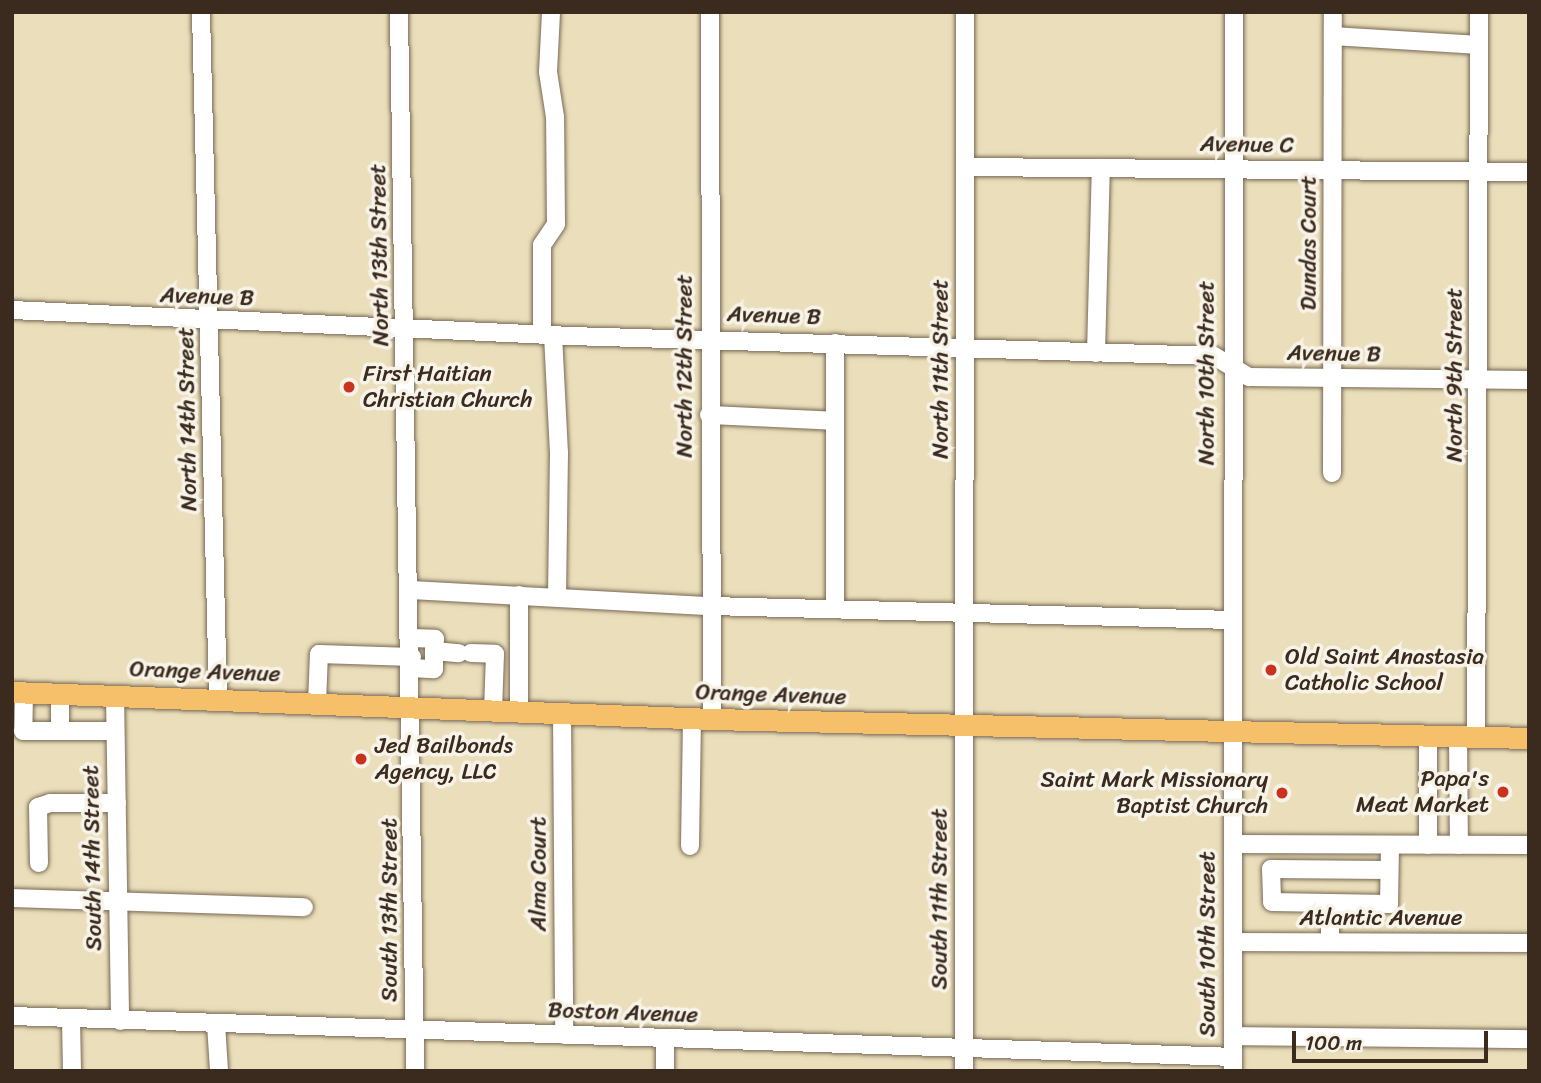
<!DOCTYPE html>
<style>
body{margin:0}
#map{position:relative;width:1541px;height:1083px;overflow:hidden;background:#ebdfbb;font-family:Sriracha,sans-serif}
div>[style]{position:absolute}
[style*='--x']{left:calc(var(--x)*1px);top:calc(var(--y)*1px);width:calc(var(--w)*1px);rotate:calc(var(--a)*1deg)}
.roads{filter:drop-shadow(0 0 2px #796955) drop-shadow(0 0 2px #796955)}
.minor>*{height:18px;margin:-9px;padding:0 9px;transform-origin:9px;border-radius:9px;background:#fff}
.major>*{height:21px;margin:-10.5px;padding:0 10.5px;transform-origin:10.5px;border-radius:10.5px;background:#f6c06b}
.dots>*{width:19px;height:19px;translate:-50% -50%;box-sizing:border-box;border:4px solid #f7f3e8;border-radius:50%}
span{translate:-50% -50%;white-space:nowrap;text-align:center;line-height:1.15;-webkit-text-stroke:7px #f7f3e8;paint-order:stroke}
.street-label{font-size:23px;color:#3b2a1e}
.poi-label{font-size:23px;color:#3b2a1e}
.left{translate:0 -50%;text-align:left}
.right{translate:-100% -50%;text-align:right}
.frame{position:absolute;inset:0;border:14px solid #3b2a1e;pointer-events:none}
.scale{position:absolute;left:1292px;top:1031px;width:196px;height:32px;box-sizing:border-box;border:4px solid #3b2a1e;border-top:0;padding-left:9px;font-size:21px;line-height:24px;white-space:nowrap;color:#3b2a1e;-webkit-text-stroke:5px #f7f3e8;paint-order:stroke}
</style>
<div id="map">
<div class="roads">
<div class="minor">
<i style="--x:201;--y:12;--w:687;--a:88.58"></i>
<i style="--x:399;--y:12;--w:1059;--a:89.13"></i>
<i style="--x:710;--y:12;--w:707;--a:89.84"></i>
<i style="--x:1333;--y:36;--w:146;--a:3.5"></i>
<i style="--x:965;--y:167;--w:564;--a:0.51"></i>
<i style="--x:12;--y:310;--w:560;--a:2.66"></i>
<i style="--x:571;--y:336;--w:643;--a:1.78"></i>
<i style="--x:1214;--y:356;--w:41;--a:31"></i>
<i style="--x:1249;--y:377;--w:280;--a:0.6"></i>
<i style="--x:542;--y:334;--w:89;--a:-90"></i>
<i style="--x:542;--y:245;--w:25;--a:-56"></i>
<i style="--x:556;--y:224;--w:107;--a:-90.5"></i>
<i style="--x:555;--y:117;--w:46;--a:-98.8"></i>
<i style="--x:548;--y:72;--w:60;--a:-87.1"></i>
<i style="--x:553;--y:335;--w:118;--a:87.1"></i>
<i style="--x:559;--y:453;--w:144;--a:90.8"></i>
<i style="--x:835;--y:343;--w:266;--a:90"></i>
<i style="--x:1096;--y:353;--w:185;--a:-88.5"></i>
<i style="--x:709;--y:415;--w:126;--a:2.7"></i>
<i style="--x:1332;--y:473;--w:461;--a:-89.9"></i>
<i style="--x:411;--y:590;--w:300;--a:3.1"></i>
<i style="--x:711;--y:606;--w:521;--a:1.54"></i>
<i style="--x:519;--y:595;--w:116;--a:90"></i>
<i style="--x:412;--y:638;--w:23;--a:2"></i>
<i style="--x:435;--y:639;--w:12;--a:95"></i>
<i style="--x:434;--y:651;--w:25;--a:5"></i>
<i style="--x:471;--y:653;--w:24;--a:2"></i>
<i style="--x:495;--y:654;--w:56;--a:92"></i>
<i style="--x:412;--y:668;--w:22;--a:3"></i>
<i style="--x:434;--y:669;--w:18;--a:-90"></i>
<i style="--x:24;--y:692;--w:39;--a:91"></i>
<i style="--x:23;--y:731;--w:92;--a:0"></i>
<i style="--x:115;--y:695;--w:326;--a:89.1"></i>
<i style="--x:317;--y:703;--w:49;--a:-87.7"></i>
<i style="--x:319;--y:654;--w:93;--a:1.8"></i>
<i style="--x:562;--y:713;--w:322;--a:89.6"></i>
<i style="--x:60;--y:731;--w:38;--a:-90"></i>
<i style="--x:1428;--y:736;--w:109;--a:90"></i>
<i style="--x:1458;--y:737;--w:108;--a:89.5"></i>
<i style="--x:1476;--y:737;--w:725;--a:-89.76"></i>
<i style="--x:1233;--y:844;--w:296;--a:0.2"></i>
<i style="--x:690;--y:846;--w:128;--a:-89.1"></i>
<i style="--x:39;--y:863;--w:56;--a:-91"></i>
<i style="--x:38;--y:807;--w:13;--a:-18"></i>
<i style="--x:50;--y:803;--w:67;--a:0"></i>
<i style="--x:1389;--y:870;--w:118;--a:-179.5"></i>
<i style="--x:1271;--y:869;--w:33;--a:88"></i>
<i style="--x:1272;--y:902;--w:117;--a:1"></i>
<i style="--x:1389;--y:904;--w:59;--a:-89"></i>
<i style="--x:12;--y:898;--w:292;--a:1.8"></i>
<i style="--x:1330;--y:903;--w:39;--a:90"></i>
<i style="--x:1233;--y:942;--w:296;--a:0.2"></i>
<i style="--x:12;--y:1016;--w:1222;--a:1.92"></i>
<i style="--x:71;--y:1019;--w:52;--a:88.9"></i>
<i style="--x:216;--y:1024;--w:47;--a:86.3"></i>
<i style="--x:1233;--y:1036;--w:296;--a:0.6"></i>
<i style="--x:665;--y:1071;--w:32;--a:-90"></i>
<i style="--x:964;--y:1071;--w:1059;--a:-89.95"></i>
<i style="--x:1233;--y:1071;--w:1059;--a:-89.95"></i>
</div>
<div class="major">
<i style="--x:12;--y:692;--w:701;--a:2.21"></i>
<i style="--x:712;--y:719;--w:817;--a:1.33"></i>
</div>
</div>
<div class="dots">
<i style="left:349px;top:387px;background:#c8321e"></i>
<i style="left:1271px;top:670px;background:#c8321e"></i>
<i style="left:361px;top:759px;background:#c8321e"></i>
<i style="left:1503px;top:792px;background:#c8321e"></i>
<i style="left:1282px;top:793px;background:#c8321e"></i>
</div>
<div class="street-label">
<span style="left:1247px;top:145px;rotate:1deg">Avenue C</span>
<span style="left:1309px;top:243px;rotate:-90deg">Dundas Court</span>
<span style="left:380px;top:255px;rotate:-91deg">North 13th Street</span>
<span style="left:207px;top:297px;rotate:2deg">Avenue B</span>
<span style="left:774px;top:316px;rotate:2deg">Avenue B</span>
<span style="left:1334px;top:354px;rotate:1deg">Avenue B</span>
<span style="left:685px;top:366px;rotate:-90deg">North 12th Street</span>
<span style="left:941px;top:369px;rotate:-90deg">North 11th Street</span>
<span style="left:1207px;top:373px;rotate:-90deg">North 10th Street</span>
<span style="left:1455px;top:375px;rotate:-90deg">North 9th Street</span>
<span style="left:188px;top:419px;rotate:-91deg">North 14th Street</span>
<span style="left:205px;top:672px;rotate:2deg">Orange Avenue</span>
<span style="left:771px;top:695px;rotate:2deg">Orange Avenue</span>
<span style="left:93px;top:858px;rotate:-91deg">South 14th Street</span>
<span style="left:539px;top:874px;rotate:-90deg">Alma Court</span>
<span style="left:940px;top:899px;rotate:-90deg">South 11th Street</span>
<span style="left:390px;top:910px;rotate:-90deg">South 13th Street</span>
<span style="left:1381px;top:918px">Atlantic Avenue</span>
<span style="left:1208px;top:944px;rotate:-90deg">South 10th Street</span>
<span style="left:623px;top:1013px;rotate:2deg">Boston Avenue</span>
</div>
<div class="poi-label">
<span class="left" style="left:363px;top:387px">First Haitian<br>Christian Church</span>
<span class="left" style="left:1285px;top:670px">Old Saint Anastasia<br>Catholic School</span>
<span class="left" style="left:375px;top:759px">Jed Bailbonds<br>Agency, LLC</span>
<span class="right" style="left:1489px;top:792px">Papa's<br>Meat Market</span>
<span class="right" style="left:1268px;top:793px">Saint Mark Missionary<br>Baptist Church</span>
</div>
<div class="frame"></div>
<div class="scale">100 m</div>
</div>
